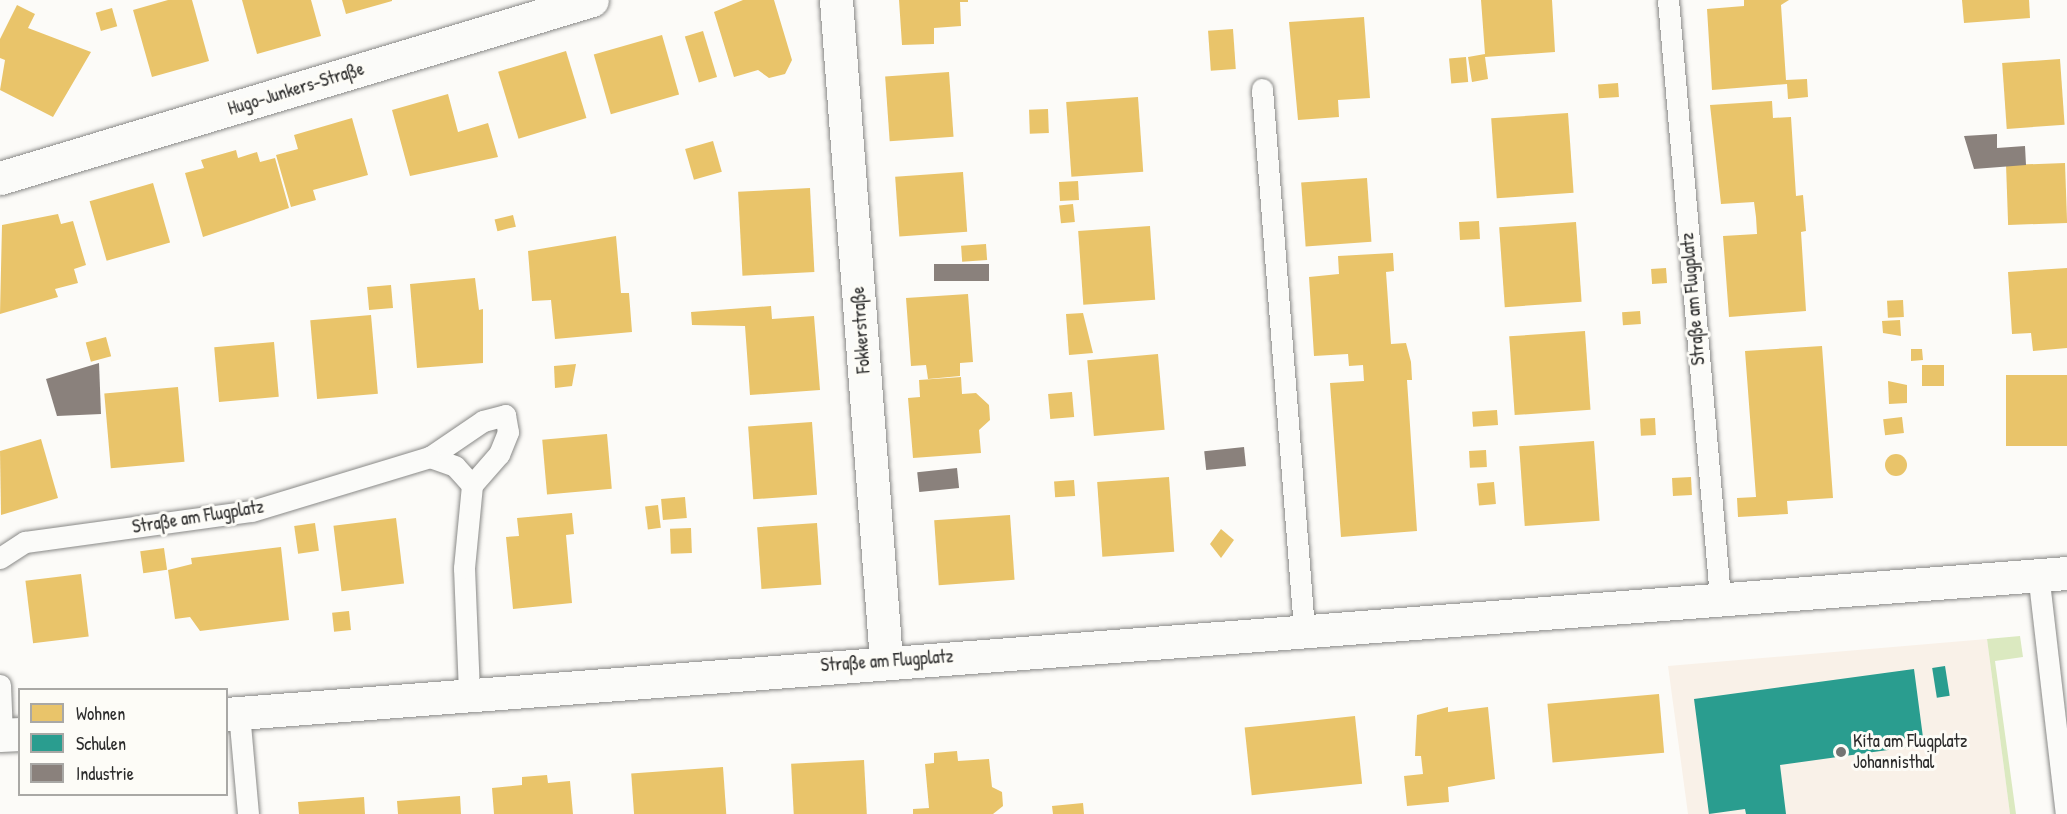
<!DOCTYPE html>
<meta charset="utf-8">
<style>
body{margin:0}
#map{position:relative;width:2067px;height:814px;overflow:hidden;background:#fcfbf8;font-family:"Patrick Hand",sans-serif}
div>[style]{position:absolute}
[style*='--x']{left:calc(var(--x)*1px);top:calc(var(--y)*1px);width:calc(var(--w)*1px);rotate:calc(var(--a)*1deg)}
.built>*{inset:0;background:#f9f1e8}
.green>*{inset:0;background:#dbe9c0}
.homes>*{inset:0;background:#e9c46a;transform-origin:0 0}
.round{border-radius:50%}
.schools>*{inset:0;background:#2a9d8f;transform-origin:0 0}
.industry>*{inset:0;background:#8a817c;transform-origin:0 0}
.roads{filter:drop-shadow(0 0 2px #898987) drop-shadow(0 0 2px #898987)}
.service>*{height:21px;margin:-10.5px;padding:0 10.5px;transform-origin:10.5px;border-radius:10.5px;background:#fbfbf9}
.minor>*{height:33px;margin:-16.5px;padding:0 16.5px;transform-origin:16.5px;border-radius:16.5px;background:#fbfbf9}
.dots>*{width:16px;height:16px;translate:-50% -50%;box-sizing:border-box;border:3px solid #fdfcf7;border-radius:50%}
span{translate:-50% -50%;white-space:nowrap;text-align:center;line-height:1.15;-webkit-text-stroke:6px #fdfcf7;paint-order:stroke}
.street-label{font-size:18px;color:#2b2b2b}
.poi-label{font-size:18px;color:#2b2b2b}
.left{translate:0 -50%;text-align:left}
.legend{position:absolute;left:18px;top:688px;width:210px;height:108px;box-sizing:border-box;background:#fdfcf7;border:2px solid #a9a8a5;margin:0;padding:8px 10px;list-style:none;font-size:18px;color:#2b2b2b}
.legend li{display:flex;align-items:center;gap:12px;height:30px}
.legend b{width:30px;border:2px solid #a9a8a5}
</style>
<div id="map">
<div class="built">
<i style="clip-path:polygon(1987px 639px,2010px 814px,1688px 814px,1668px 666px)"></i>
</div>
<div class="green">
<i style="clip-path:polygon(2020px 636px,2023px 657px,1995px 661px,2016px 814px,2010px 814px,1987px 639px)"></i>
</div>
<div class="homes">
<i style="clip-path:polygon(168px 0,192px 0,209px 61px,152px 77px,133px 10px)"></i>
<i style="clip-path:polygon(242px 0,311px 0,321px 36px,257px 54px)"></i>
<i style="clip-path:polygon(342px 0,392px 0,392px 1px,346px 14px)"></i>
<i style="clip-path:polygon(743px 0,774px 0,792px 60px,785px 74px,769px 78px,758px 70px,734px 77px,714px 12px)"></i>
<i style="clip-path:polygon(899px 0,968px 0,968px 2px,960px 2px,961px 26px,934px 28px,934px 44px,902px 45px)"></i>
<i style="clip-path:polygon(1481px 0,1552px 0,1555px 52px,1485px 57px,1488px 79px,1472px 82px,1468px 57px,1485px 54px)"></i>
<i style="clip-path:polygon(1744px 0,1789px 0,1781px 5px,1786px 80px,1807px 79px,1808px 97px,1788px 99px,1787px 84px,1712px 90px,1707px 9px,1744px 6px)"></i>
<i style="clip-path:polygon(1962px 0,2029px 0,2030px 18px,1964px 23px)"></i>
<i style="clip-path:polygon(17px 5px,35px 14px,28px 28px,91px 52px,53px 117px,0 90px,5px 60px,0 58px,0 39px)"></i>
<i style="left:112px;top:8px;width:19px;height:17px;rotate:74deg"></i>
<i style="clip-path:polygon(1364px 17px,1370px 98px,1338px 100px,1339px 117px,1298px 120px,1289px 22px)"></i>
<i style="left:1233px;top:29px;width:40px;height:25px;rotate:86deg"></i>
<i style="left:703px;top:31px;width:48px;height:19px;rotate:73deg"></i>
<i style="left:662px;top:35px;width:62px;height:71px;rotate:74deg"></i>
<i style="left:566px;top:51px;width:70px;height:71px;rotate:73deg"></i>
<i style="left:1466px;top:57px;width:25px;height:17px;rotate:85deg"></i>
<i style="left:2060px;top:59px;width:66px;height:58px;rotate:86deg"></i>
<i style="left:949px;top:72px;width:65px;height:64px;rotate:86deg"></i>
<i style="left:1618px;top:83px;width:14px;height:20px;rotate:86deg"></i>
<i style="clip-path:polygon(448px 94px,458px 132px,488px 123px,498px 157px,410px 176px,392px 110px)"></i>
<i style="left:1138px;top:97px;width:75px;height:72px;rotate:86deg"></i>
<i style="clip-path:polygon(1772px 101px,1773px 118px,1791px 117px,1796px 196px,1803px 195px,1806px 231px,1801px 232px,1806px 311px,1729px 317px,1723px 236px,1757px 234px,1756px 217px,1754px 202px,1721px 204px,1710px 105px)"></i>
<i style="left:1048px;top:109px;width:24px;height:19px;rotate:88deg"></i>
<i style="left:1568px;top:113px;width:80px;height:77px;rotate:86deg"></i>
<i style="clip-path:polygon(352px 118px,368px 175px,313px 190px,316px 200px,291px 207px,276px 155px,298px 149px,294px 135px)"></i>
<i style="left:713px;top:141px;width:32px;height:29px;rotate:74deg"></i>
<i style="clip-path:polygon(236px 150px,238px 158px,257px 152px,260px 162px,275px 158px,289px 208px,203px 237px,185px 173px,204px 168px,201px 160px)"></i>
<i style="left:2065px;top:163px;width:60px;height:59px;rotate:88deg"></i>
<i style="left:963px;top:172px;width:60px;height:68px;rotate:86deg"></i>
<i style="left:1367px;top:178px;width:64px;height:66px;rotate:86deg"></i>
<i style="left:1078px;top:181px;width:19px;height:19px;rotate:87deg"></i>
<i style="left:153px;top:183px;width:62px;height:66px;rotate:74deg"></i>
<i style="left:810px;top:188px;width:84px;height:72px;rotate:87deg"></i>
<i style="left:1073px;top:204px;width:18px;height:14px;rotate:84deg"></i>
<i style="clip-path:polygon(58px 214px,61px 224px,73px 221px,86px 265px,74px 269px,78px 283px,55px 289px,58px 297px,0 314px,2px 225px)"></i>
<i style="left:513px;top:215px;width:12px;height:19px;rotate:76deg"></i>
<i style="left:1479px;top:221px;width:18px;height:20px;rotate:87deg"></i>
<i style="left:1576px;top:222px;width:80px;height:77px;rotate:86deg"></i>
<i style="left:1150px;top:226px;width:74px;height:72px;rotate:86deg"></i>
<i style="clip-path:polygon(616px 236px,621px 293px,629px 293px,632px 332px,555px 339px,551px 300px,532px 301px,528px 251px)"></i>
<i style="left:986px;top:244px;width:16px;height:25px;rotate:86deg"></i>
<i style="clip-path:polygon(1393px 253px,1394px 271px,1386px 272px,1391px 344px,1406px 343px,1411px 362px,1412px 380px,1407px 380px,1417px 531px,1341px 537px,1330px 383px,1364px 381px,1363px 365px,1349px 366px,1348px 354px,1314px 356px,1309px 277px,1339px 274px,1338px 256px)"></i>
<i style="left:1666px;top:268px;width:15px;height:15px;rotate:86deg"></i>
<i style="clip-path:polygon(2067px 268px,2067px 348px,2033px 351px,2031px 333px,2012px 334px,2008px 272px)"></i>
<i style="clip-path:polygon(475px 278px,479px 310px,483px 309px,483px 363px,417px 368px,410px 284px)"></i>
<i style="left:391px;top:285px;width:23px;height:24px;rotate:85deg"></i>
<i style="clip-path:polygon(968px 294px,973px 362px,960px 363px,960px 376px,928px 379px,926px 365px,911px 366px,906px 298px)"></i>
<i style="left:1903px;top:300px;width:17px;height:16px;rotate:87deg"></i>
<i style="clip-path:polygon(771px 306px,772px 319px,814px 316px,820px 390px,750px 395px,745px 326px,692px 325px,691px 312px)"></i>
<i style="left:1640px;top:311px;width:13px;height:18px;rotate:86deg"></i>
<i style="clip-path:polygon(1083px 313px,1093px 353px,1069px 355px,1066px 314px)"></i>
<i style="left:371px;top:315px;width:79px;height:61px;rotate:85deg"></i>
<i style="clip-path:polygon(1900px 320px,1901px 336px,1883px 333px,1882px 321px)"></i>
<i style="left:1585px;top:331px;width:79px;height:76px;rotate:86deg"></i>
<i style="left:106px;top:337px;width:20px;height:21px;rotate:75deg"></i>
<i style="left:274px;top:342px;width:55px;height:60px;rotate:85deg"></i>
<i style="clip-path:polygon(1822px 346px,1833px 498px,1787px 501px,1788px 514px,1738px 517px,1737px 498px,1756px 497px,1745px 351px)"></i>
<i style="clip-path:polygon(1911px 349px,1922px 349px,1923px 360px,1911px 361px)"></i>
<i style="left:1158px;top:354px;width:76px;height:71px;rotate:85deg"></i>
<i style="clip-path:polygon(576px 364px,572px 386px,555px 388px,554px 366px)"></i>
<i style="left:1944px;top:365px;width:21px;height:22px;rotate:90deg"></i>
<i style="left:2067px;top:375px;width:71px;height:61px;rotate:90deg"></i>
<i style="clip-path:polygon(961px 377px,962px 394px,976px 393px,989px 405px,990px 420px,979px 430px,981px 453px,913px 458px,908px 398px,920px 397px,919px 380px)"></i>
<i style="clip-path:polygon(1888px 381px,1907px 385px,1907px 403px,1889px 404px)"></i>
<i style="left:178px;top:387px;width:75px;height:74px;rotate:85deg"></i>
<i style="left:1072px;top:392px;width:25px;height:24px;rotate:85deg"></i>
<i style="left:1497px;top:410px;width:15px;height:25px;rotate:86deg"></i>
<i style="left:1902px;top:417px;width:16px;height:19px;rotate:83deg"></i>
<i style="left:1655px;top:418px;width:17px;height:15px;rotate:87deg"></i>
<i style="left:812px;top:422px;width:73px;height:64px;rotate:86deg"></i>
<i style="left:607px;top:434px;width:55px;height:65px;rotate:85deg"></i>
<i style="clip-path:polygon(41px 439px,58px 498px,1px 515px,0 451px)"></i>
<i style="left:1594px;top:441px;width:80px;height:75px;rotate:86deg"></i>
<i style="left:1486px;top:450px;width:17px;height:17px;rotate:87deg"></i>
<i class="round" style="left:1885px;top:454px;width:22px;height:22px"></i>
<i style="left:1169px;top:477px;width:75px;height:72px;rotate:86deg"></i>
<i style="left:1691px;top:477px;width:18px;height:19px;rotate:87deg"></i>
<i style="left:1074px;top:480px;width:16px;height:20px;rotate:86deg"></i>
<i style="left:1494px;top:482px;width:22px;height:17px;rotate:85deg"></i>
<i style="left:685px;top:497px;width:21px;height:24px;rotate:85deg"></i>
<i style="left:658px;top:505px;width:23px;height:13px;rotate:83deg"></i>
<i style="clip-path:polygon(572px 513px,574px 534px,566px 535px,572px 603px,513px 609px,506px 537px,519px 536px,517px 518px)"></i>
<i style="left:1010px;top:515px;width:65px;height:76px;rotate:86deg"></i>
<i style="left:396px;top:518px;width:66px;height:63px;rotate:83deg"></i>
<i style="left:315px;top:523px;width:28px;height:21px;rotate:82deg"></i>
<i style="left:817px;top:523px;width:62px;height:60px;rotate:86deg"></i>
<i style="left:691px;top:528px;width:25px;height:21px;rotate:88deg"></i>
<i style="clip-path:polygon(1221px 529px,1234px 540px,1221px 558px,1210px 544px)"></i>
<i style="clip-path:polygon(281px 547px,289px 620px,200px 631px,190px 617px,175px 619px,168px 570px,192px 564px,191px 558px)"></i>
<i style="left:164px;top:548px;width:22px;height:24px;rotate:82deg"></i>
<i style="left:81px;top:574px;width:63px;height:56px;rotate:83deg"></i>
<i style="left:349px;top:611px;width:19px;height:17px;rotate:84deg"></i>
<i style="left:1659px;top:694px;width:59px;height:112px;rotate:85deg"></i>
<i style="clip-path:polygon(1448px 707px,1448px 712px,1488px 707px,1495px 779px,1448px 787px,1449px 802px,1407px 806px,1404px 776px,1423px 774px,1421px 756px,1415px 756px,1417px 715px)"></i>
<i style="left:1355px;top:716px;width:68px;height:111px;rotate:84deg"></i>
<i style="clip-path:polygon(957px 751px,958px 761px,989px 759px,992px 787px,1002px 792px,1003px 806px,993px 814px,913px 814px,913px 809px,929px 808px,925px 764px,934px 763px,934px 753px)"></i>
<i style="left:864px;top:760px;width:54px;height:73px;rotate:87deg"></i>
<i style="left:723px;top:767px;width:47px;height:92px;rotate:86deg"></i>
<i style="clip-path:polygon(547px 775px,548px 783px,570px 781px,573px 814px,494px 814px,492px 788px,522px 785px,522px 777px)"></i>
<i style="clip-path:polygon(460px 796px,461px 814px,398px 814px,397px 801px)"></i>
<i style="clip-path:polygon(364px 797px,365px 814px,299px 814px,298px 802px)"></i>
<i style="clip-path:polygon(1083px 803px,1084px 814px,1053px 814px,1052px 806px)"></i>
</div>
<div class="schools">
<i style="left:1945px;top:666px;width:30px;height:13px;rotate:81deg"></i>
<i style="clip-path:polygon(1914px 669px,1924px 745px,1780px 765px,1786px 814px,1746px 814px,1745px 809px,1709px 814px,1694px 699px)"></i>
</div>
<div class="industry">
<i style="clip-path:polygon(1997px 134px,1997px 148px,2025px 146px,2026px 165px,1974px 169px,1964px 136px)"></i>
<i style="left:989px;top:264px;width:17px;height:55px;rotate:90deg"></i>
<i style="clip-path:polygon(99px 363px,101px 414px,57px 416px,46px 379px)"></i>
<i style="left:1244px;top:447px;width:19px;height:40px;rotate:84deg"></i>
<i style="left:957px;top:468px;width:20px;height:40px;rotate:84deg"></i>
</div>
<div class="roads">
<div class="service">
<i style="--x:1668;--y:0;--w:599;--a:85.02"></i>
<i style="--x:1262;--y:89;--w:542;--a:85.55"></i>
<i style="--x:505;--y:415;--w:17;--a:80"></i>
<i style="--x:508;--y:432;--w:24;--a:112"></i>
<i style="--x:499;--y:454;--w:41;--a:131.1"></i>
<i style="--x:472;--y:485;--w:25;--a:-132"></i>
<i style="--x:455;--y:466;--w:27;--a:-160"></i>
<i style="--x:430;--y:457;--w:64;--a:-34.2"></i>
<i style="--x:483;--y:421;--w:23;--a:-15"></i>
<i style="--x:0;--y:558;--w:30;--a:-33"></i>
<i style="--x:25;--y:542;--w:229;--a:-7.8"></i>
<i style="--x:252;--y:511;--w:186;--a:-16.9"></i>
<i style="--x:2038;--y:573;--w:243;--a:83.4"></i>
<i style="--x:0;--y:685;--w:50;--a:87.7"></i>
<i style="--x:469;--y:692;--w:124;--a:-92.3"></i>
<i style="--x:464;--y:568;--w:83;--a:-84.5"></i>
<i style="--x:239;--y:713;--w:101;--a:84.9"></i>
</div>
<div class="minor">
<i style="--x:836;--y:0;--w:663;--a:85.67"></i>
<i style="--x:0;--y:178;--w:618;--a:-16.73"></i>
<i style="--x:226;--y:714;--w:1846;--a:-4.38"></i>
<i style="--x:0;--y:735;--w:20;--a:-3"></i>
</div>
</div>
<div class="dots">
<i style="left:1841px;top:752px;background:#747473"></i>
</div>
<div class="street-label">
<span style="left:296px;top:89px;rotate:-17deg">Hugo-Junkers-Straße</span>
<span style="left:1693px;top:299px;rotate:-95deg">Straße am Flugplatz</span>
<span style="left:861px;top:330px;rotate:-94deg">Fokkerstraße</span>
<span style="left:198px;top:517px;rotate:-9deg">Straße am Flugplatz</span>
<span style="left:887px;top:661px;rotate:-4deg">Straße am Flugplatz</span>
</div>
<div class="poi-label">
<span class="left" style="left:1853px;top:752px">Kita am Flugplatz<br>Johannisthal</span>
</div>
<ul class="legend">
<li><b style="height:16px;background:#e9c46a"></b>Wohnen</li>
<li><b style="height:16px;background:#2a9d8f"></b>Schulen</li>
<li><b style="height:16px;background:#8a817c"></b>Industrie</li>
</ul>
</div>
